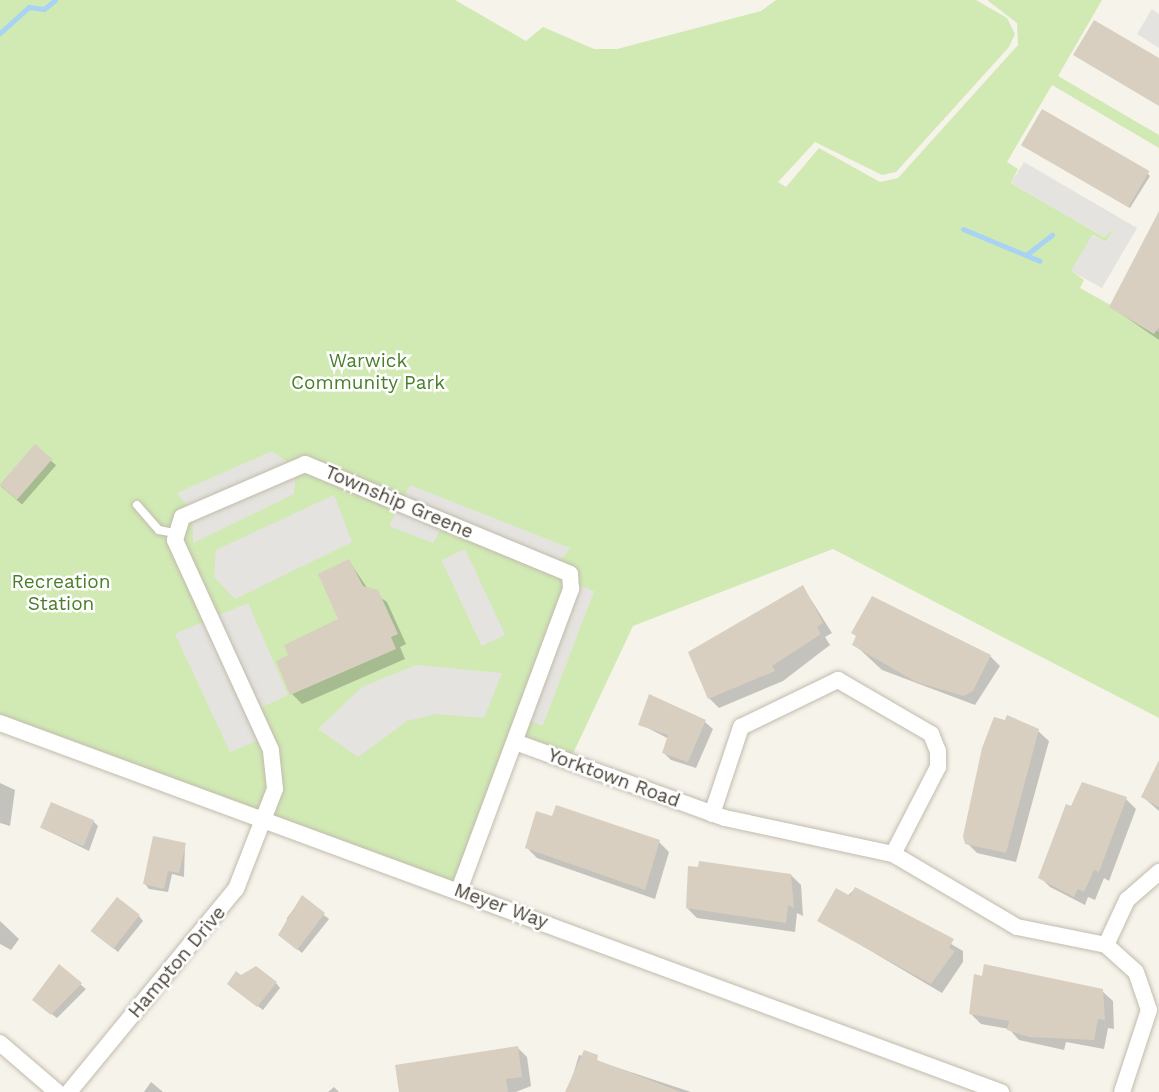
<!DOCTYPE html>
<style>
body{margin:0}
#map{position:relative;width:1159px;height:1092px;overflow:hidden;background:#f6f3eb;font-family:"Work Sans",sans-serif}
div>[style]{position:absolute}
[style*='--x']{left:calc(var(--x)*1px);top:calc(var(--y)*1px);width:calc(var(--w)*1px);rotate:calc(var(--a)*1deg)}
.green>*{inset:0;background:#d1eab4}
.parking>*{inset:0;background:#e5e3df;transform-origin:0 0}
.shadow>*{inset:0;background:#0003;transform-origin:0 0}
.stream>*{height:5px;margin:-2.5px;padding:0 2.5px;transform-origin:2.5px;border-radius:2.5px;background:#a8d3f2}
.building>*{inset:0;background:#d8cfc0;transform-origin:0 0}
.roads{filter:drop-shadow(0 0 2px #c2bbad) drop-shadow(0 0 2px #c2bbad)}
.service>*{height:8px;margin:-4px;padding:0 4px;transform-origin:4px;border-radius:4px;background:#fff}
.minor>*{height:16px;margin:-8px;padding:0 8px;transform-origin:8px;border-radius:8px;background:#fff}
span{translate:-50% -50%;white-space:nowrap;text-align:center;line-height:1.15;-webkit-text-stroke:5px #fff;paint-order:stroke}
.park-label{font-size:19px;color:#487f29}
.street-label{font-size:19px;color:#4b4438}
</style>
<div id="map">
<div class="green">
<i style="clip-path:polygon(0 0,455px 0,526px 41px,543px 27px,594px 49px,617px 49px,761px 11px,776px 0,976px 0,1007px 18px,1015px 34px,1009px 47px,896px 172px,882px 175px,815px 142px,778px 182px,786px 187px,819px 148px,880px 182px,898px 178px,1018px 45px,1017px 23px,987px 0,1102px 0,1058px 76px,1159px 135px,1159px 148px,1052px 85px,1007px 162px,1018px 169px,1011px 183px,1104px 237px,1116px 226px,1106px 242px,1093px 235px,1072px 271px,1084px 280px,1080px 288px,1159px 332px,1159px 718px,833px 549px,633px 626px,569px 762px,516px 742px,459px 890px,0 723px)"></i>
</div>
<div class="parking">
<i style="clip-path:polygon(1152px 9px,1159px 14px,1159px 48px,1137px 34px)"></i>
<i style="clip-path:polygon(1024px 162px,1137px 228px,1102px 288px,1071px 271px,1092px 235px,1106px 242px,1116px 226px,1104px 237px,1011px 183px)"></i>
<i style="clip-path:polygon(272px 451px,296px 468px,294px 494px,193px 543px,193px 513px,177px 493px)"></i>
<i style="clip-path:polygon(410px 485px,570px 548px,556px 566px,444px 523px,433px 543px,389px 526px)"></i>
<i style="clip-path:polygon(334px 495px,352px 542px,235px 599px,214px 577px,216px 550px)"></i>
<i style="left:465px;top:549px;width:95px;height:26px;rotate:65deg"></i>
<i style="left:570px;top:582px;width:26px;height:144px;rotate:21deg"></i>
<i style="clip-path:polygon(248px 603px,288px 695px,254px 711px,266px 737px,230px 752px,175px 634px)"></i>
<i style="clip-path:polygon(416px 665px,502px 673px,484px 718px,436px 714px,407px 721px,358px 757px,318px 729px,362px 687px)"></i>
</div>
<div class="shadow">
<i style="clip-path:polygon(1024px 146px,1148px 174px,1150px 176px,1130px 208px)"></i>
<i style="clip-path:polygon(1159px 217px,1159px 340px,1111px 307px)"></i>
<i style="left:35px;top:447px;width:28px;height:52px;rotate:41deg"></i>
<i style="clip-path:polygon(349px 561px,368px 589px,387px 602px,406px 644px,400px 647px,405px 659px,302px 704px,292px 694px,291px 656px,340px 620px)"></i>
<i style="clip-path:polygon(803px 587px,832px 633px,825px 637px,830px 645px,783px 681px,719px 708px,709px 698px)"></i>
<i style="clip-path:polygon(854px 644px,990px 656px,1000px 666px,975px 705px,882px 670px)"></i>
<i style="clip-path:polygon(705px 722px,713px 729px,696px 768px,671px 760px,664px 753px,669px 739px,640px 724px)"></i>
<i style="clip-path:polygon(1038px 731px,1049px 741px,1016px 862px,977px 853px,967px 843px)"></i>
<i style="clip-path:polygon(0 783px,15px 790px,10px 826px,0 823px)"></i>
<i style="clip-path:polygon(1159px 783px,1159px 811px,1143px 797px)"></i>
<i style="clip-path:polygon(1126px 799px,1136px 809px,1109px 881px,1104px 878px,1095px 900px,1088px 897px,1085px 905px,1050px 887px,1040px 877px,1072px 809px)"></i>
<i style="clip-path:polygon(93px 821px,98px 826px,89px 851px,44px 829px)"></i>
<i style="clip-path:polygon(659px 842px,669px 852px,655px 899px,537px 858px,527px 848px)"></i>
<i style="clip-path:polygon(185px 844px,184px 877px,172px 874px,168px 892px,149px 889px,145px 884px)"></i>
<i style="clip-path:polygon(791px 875px,801px 885px,803px 916px,797px 913px,795px 932px,697px 918px,687px 908px)"></i>
<i style="clip-path:polygon(856px 888px,963px 951px,963px 962px,942px 993px,820px 921px)"></i>
<i style="clip-path:polygon(302px 898px,329px 919px,302px 953px,285px 939px,287px 918px)"></i>
<i style="clip-path:polygon(139px 916px,143px 921px,118px 952px,97px 935px)"></i>
<i style="clip-path:polygon(0 921px,19px 939px,11px 950px,0 944px)"></i>
<i style="clip-path:polygon(59px 967px,86px 989px,57px 1018px,38px 1004px)"></i>
<i style="clip-path:polygon(241px 977px,276px 983px,280px 988px,263px 1010px,234px 988px)"></i>
<i style="clip-path:polygon(984px 978px,1102px 991px,1113px 1001px,1114px 1029px,1108px 1028px,1104px 1049px,1066px 1042px,1064px 1050px,1019px 1040px,1009px 1029px,981px 1024px,970px 1013px)"></i>
<i style="clip-path:polygon(517px 1047px,527px 1057px,531px 1086px,516px 1092px,403px 1092px)"></i>
<i style="clip-path:polygon(579px 1055px,691px 1092px,568px 1092px)"></i>
<i style="clip-path:polygon(151px 1082px,163px 1092px,144px 1092px)"></i>
<i style="clip-path:polygon(334px 1087px,339px 1092px,328px 1092px)"></i>
</div>
<div class="stream">
<i style="--x:0;--y:33;--w:39;--a:-42"></i>
<i style="--x:29;--y:7;--w:15;--a:8"></i>
<i style="--x:44;--y:9;--w:14;--a:-39"></i>
<i style="--x:963;--y:229;--w:83;--a:22.6"></i>
<i style="--x:1026;--y:255;--w:33;--a:-38"></i>
</div>
<div class="building">
<i style="clip-path:polygon(1094px 20px,1159px 58px,1159px 106px,1073px 55px)"></i>
<i style="left:1042px;top:109px;width:124px;height:42px;rotate:30deg"></i>
<i style="clip-path:polygon(1159px 211px,1159px 327px,1154px 334px,1109px 307px)"></i>
<i style="left:35px;top:444px;width:23px;height:54px;rotate:41deg"></i>
<i style="clip-path:polygon(349px 559px,363px 586px,378px 590px,398px 634px,391px 637px,396px 649px,290px 695px,276px 661px,288px 655px,284px 645px,338px 619px,318px 574px)"></i>
<i style="clip-path:polygon(803px 585px,823px 623px,817px 627px,821px 634px,772px 666px,775px 671px,708px 699px,688px 652px)"></i>
<i style="clip-path:polygon(872px 596px,991px 655px,973px 691px,964px 696px,916px 682px,852px 645px,856px 636px,851px 633px)"></i>
<i style="clip-path:polygon(649px 694px,706px 720px,688px 762px,662px 753px,668px 735px,638px 725px)"></i>
<i style="clip-path:polygon(1007px 715px,1039px 729px,1006px 853px,965px 844px,963px 836px,982px 748px,994px 717px,1005px 720px)"></i>
<i style="clip-path:polygon(1159px 760px,1159px 807px,1141px 797px)"></i>
<i style="clip-path:polygon(1082px 782px,1127px 797px,1099px 872px,1094px 870px,1084px 892px,1078px 889px,1074px 897px,1038px 878px,1066px 804px,1071px 806px)"></i>
<i style="left:51px;top:802px;width:47px;height:28px;rotate:23deg"></i>
<i style="clip-path:polygon(556px 805px,660px 840px,645px 890px,525px 848px,536px 811px,552px 816px)"></i>
<i style="clip-path:polygon(153px 836px,186px 843px,179px 873px,168px 871px,164px 889px,143px 884px)"></i>
<i style="clip-path:polygon(699px 861px,791px 874px,794px 908px,788px 905px,786px 923px,686px 908px,688px 866px,698px 867px)"></i>
<i style="clip-path:polygon(855px 887px,954px 939px,949px 948px,955px 951px,931px 984px,817px 921px,836px 888px,850px 896px)"></i>
<i style="clip-path:polygon(302px 895px,325px 913px,297px 950px,278px 935px)"></i>
<i style="left:117px;top:897px;width:29px;height:43px;rotate:38deg"></i>
<i style="clip-path:polygon(59px 964px,82px 983px,51px 1015px,32px 1000px)"></i>
<i style="clip-path:polygon(984px 964px,1103px 989px,1105px 1020px,1098px 1019px,1094px 1040px,1029px 1037px,1007px 1030px,1009px 1021px,969px 1014px,974px 974px,982px 976px)"></i>
<i style="clip-path:polygon(256px 966px,277px 982px,257px 1007px,227px 984px,236px 971px,241px 975px)"></i>
<i style="clip-path:polygon(518px 1046px,522px 1077px,506px 1079px,508px 1092px,399px 1092px,395px 1065px)"></i>
<i style="clip-path:polygon(584px 1050px,598px 1055px,597px 1060px,681px 1092px,565px 1092px)"></i>
</div>
<div class="roads">
<div class="service">
<i style="--x:137;--y:505;--w:33;--a:49"></i>
<i style="--x:159;--y:530;--w:16;--a:11"></i>
</div>
<div class="minor">
<i style="--x:0;--y:723;--w:1067;--a:20.24"></i>
<i style="--x:515;--y:742;--w:223;--a:19.9"></i>
<i style="--x:725;--y:818;--w:172;--a:12.1"></i>
<i style="--x:893;--y:854;--w:144;--a:30.5"></i>
<i style="--x:1017;--y:927;--w:91;--a:11.4"></i>
<i style="--x:1106;--y:945;--w:40;--a:42"></i>
<i style="--x:1136;--y:972;--w:40;--a:71.1"></i>
<i style="--x:1149;--y:1010;--w:86;--a:108.2"></i>
<i style="--x:712;--y:814;--w:92;--a:-71.6"></i>
<i style="--x:741;--y:727;--w:108;--a:-25.9"></i>
<i style="--x:838;--y:680;--w:108;--a:30.1"></i>
<i style="--x:931;--y:734;--w:18;--a:68"></i>
<i style="--x:938;--y:751;--w:16;--a:90"></i>
<i style="--x:938;--y:767;--w:98;--a:117.3"></i>
<i style="--x:1106;--y:945;--w:50;--a:-65"></i>
<i style="--x:1127;--y:900;--w:43;--a:-41.2"></i>
<i style="--x:0;--y:1043;--w:75;--a:40.7"></i>
<i style="--x:69;--y:1092;--w:263;--a:-50.6"></i>
<i style="--x:236;--y:889;--w:107;--a:-68.7"></i>
<i style="--x:275;--y:789;--w:39;--a:-96"></i>
<i style="--x:271;--y:750;--w:231;--a:-114.6"></i>
<i style="--x:175;--y:540;--w:24;--a:-73"></i>
<i style="--x:182;--y:517;--w:134;--a:-23.3"></i>
<i style="--x:305;--y:464;--w:287;--a:22.5"></i>
<i style="--x:570;--y:574;--w:15;--a:86"></i>
<i style="--x:571;--y:589;--w:321;--a:110.4"></i>
</div>
</div>
<div class="park-label">
<span style="left:368px;top:372px">Warwick<br>Community Park</span>
<span style="left:61px;top:593px">Recreation<br>Station</span>
</div>
<div class="street-label">
<span style="left:399px;top:502px;rotate:23deg">Township Greene</span>
<span style="left:614px;top:778px;rotate:20deg">Yorktown Road</span>
<span style="left:501px;top:906px;rotate:20deg">Meyer Way</span>
<span style="left:177px;top:962px;rotate:-50deg">Hampton Drive</span>
</div>
</div>
